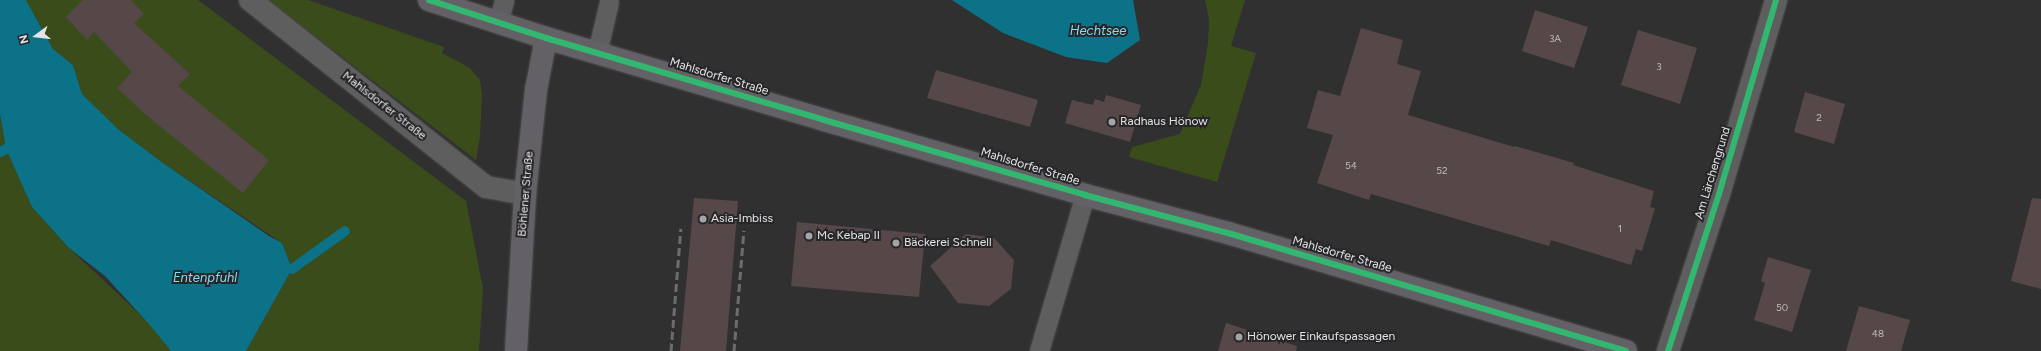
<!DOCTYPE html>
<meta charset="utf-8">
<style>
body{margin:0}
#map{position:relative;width:2041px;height:351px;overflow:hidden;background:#313031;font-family:Figtree,sans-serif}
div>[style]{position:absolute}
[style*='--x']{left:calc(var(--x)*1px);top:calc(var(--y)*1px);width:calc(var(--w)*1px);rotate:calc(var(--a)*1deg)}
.green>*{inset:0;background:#3a4c1a}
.water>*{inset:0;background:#0c7287}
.stream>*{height:10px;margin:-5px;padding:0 5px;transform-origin:5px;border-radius:5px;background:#0c7287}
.building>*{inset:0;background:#564748}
.roads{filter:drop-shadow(0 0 1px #4e4d4e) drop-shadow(0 0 1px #4e4d4e)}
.lane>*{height:19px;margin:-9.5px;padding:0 9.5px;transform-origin:9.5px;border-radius:9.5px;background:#5e5e5f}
.street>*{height:22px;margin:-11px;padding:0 11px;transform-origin:11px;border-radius:11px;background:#5e5e5f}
.secondary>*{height:22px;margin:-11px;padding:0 11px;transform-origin:11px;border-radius:11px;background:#646166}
.rail>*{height:3px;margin-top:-1.5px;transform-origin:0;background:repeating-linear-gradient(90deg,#6d6c6d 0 8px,transparent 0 12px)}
.cycleway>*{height:6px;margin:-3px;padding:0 3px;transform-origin:3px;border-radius:3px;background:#33b770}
.dots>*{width:11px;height:11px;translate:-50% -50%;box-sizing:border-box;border:2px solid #272628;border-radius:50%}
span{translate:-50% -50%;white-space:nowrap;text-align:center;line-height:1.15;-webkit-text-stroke:4px #272628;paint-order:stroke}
.number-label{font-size:10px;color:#c0bcbe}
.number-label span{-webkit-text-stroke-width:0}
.street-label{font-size:12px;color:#e4e3e5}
.poi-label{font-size:12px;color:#e4e3e5}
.left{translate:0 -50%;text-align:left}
.water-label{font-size:13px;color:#88ddf4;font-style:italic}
.north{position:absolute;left:16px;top:16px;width:40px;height:40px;-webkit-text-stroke:3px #272628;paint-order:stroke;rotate:255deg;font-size:11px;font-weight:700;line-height:16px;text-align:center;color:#e4e3e5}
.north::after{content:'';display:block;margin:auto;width:14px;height:18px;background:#e4e3e5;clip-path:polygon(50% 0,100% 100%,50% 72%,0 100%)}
</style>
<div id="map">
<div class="green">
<div style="clip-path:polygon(26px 0,198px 0,466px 201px,483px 288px,479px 351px,246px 351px,292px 269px,282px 243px,163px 163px,118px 129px,82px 94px,73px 65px,53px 49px)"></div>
<div style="clip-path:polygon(268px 0,308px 0,444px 47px,442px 53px,470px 68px,480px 80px,482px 96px,480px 136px,476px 160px)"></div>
<div style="clip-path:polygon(1205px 0,1245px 0,1231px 46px,1256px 53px,1217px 182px,1129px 157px,1132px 147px,1180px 134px,1201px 85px,1208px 43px,1209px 20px)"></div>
<div style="clip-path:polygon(0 114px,6px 149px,32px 207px,69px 248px,151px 325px,171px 351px,0 351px)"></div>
</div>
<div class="water">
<div style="clip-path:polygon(0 0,26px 0,53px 49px,73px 65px,82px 94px,118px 129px,163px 163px,269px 236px,282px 243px,292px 269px,246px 351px,171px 351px,149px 324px,105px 276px,69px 248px,32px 207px,6px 149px,0 114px)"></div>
<div style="clip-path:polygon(952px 0,1133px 0,1140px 40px,1107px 63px,1066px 57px,1003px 33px)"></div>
</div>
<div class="stream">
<div style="--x:0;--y:152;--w:7;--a:-27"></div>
<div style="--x:292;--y:269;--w:65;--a:-35.6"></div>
</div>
<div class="building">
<div style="clip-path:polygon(83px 0,131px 0,144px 14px,134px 23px,190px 74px,178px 86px,269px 160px,243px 193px,146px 115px,117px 88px,132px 72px,94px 32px,87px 40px,66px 17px)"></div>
<div style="clip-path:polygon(1535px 10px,1588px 27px,1574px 68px,1522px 51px)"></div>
<div style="clip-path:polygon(1361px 28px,1403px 40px,1397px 64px,1421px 71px,1408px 115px,1514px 147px,1515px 146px,1574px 163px,1573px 165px,1654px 191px,1650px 207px,1655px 208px,1642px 251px,1636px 249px,1631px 265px,1551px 240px,1549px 246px,1371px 194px,1369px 200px,1317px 183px,1333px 135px,1307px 128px,1318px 90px,1340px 96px)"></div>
<div style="clip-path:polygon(1638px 30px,1697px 48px,1680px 104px,1621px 85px)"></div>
<div style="clip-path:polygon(936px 70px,1038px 100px,1030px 127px,927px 98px)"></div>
<div style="clip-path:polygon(1805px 92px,1845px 104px,1834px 144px,1794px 132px)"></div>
<div style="clip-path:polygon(1106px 95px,1141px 105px,1130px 142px,1065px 123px,1072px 100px,1093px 105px,1095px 99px,1104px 102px)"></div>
<div style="clip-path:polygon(694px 198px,738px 201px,726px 351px,680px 351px)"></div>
<div style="clip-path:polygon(2032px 198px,2041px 199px,2041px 289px,2011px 281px)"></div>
<div style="clip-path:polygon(797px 222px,925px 234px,919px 297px,791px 286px)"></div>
<div style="clip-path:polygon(966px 234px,994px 238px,1014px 260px,1011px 289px,989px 306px,958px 303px,930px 266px)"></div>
<div style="clip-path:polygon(1768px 257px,1811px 270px,1792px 332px,1754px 320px,1765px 283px,1761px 281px)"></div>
<div style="clip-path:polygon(1859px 306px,1910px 320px,1901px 351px,1846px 351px)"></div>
<div style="clip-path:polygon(1226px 323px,1297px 346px,1296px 351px,1218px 351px)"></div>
</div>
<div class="roads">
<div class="lane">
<div style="--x:498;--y:23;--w:24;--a:-75"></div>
<div style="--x:597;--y:53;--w:52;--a:-76.8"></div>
<div style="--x:1039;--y:351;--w:163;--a:-73.6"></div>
</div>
<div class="street">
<div style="--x:250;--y:0;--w:301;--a:38.4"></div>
<div style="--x:486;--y:187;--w:40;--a:10"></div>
<div style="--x:1668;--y:351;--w:165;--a:-72"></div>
<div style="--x:1719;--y:194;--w:202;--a:-73.6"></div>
</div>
<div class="secondary">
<div style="--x:429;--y:0;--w:123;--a:18"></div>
<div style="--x:546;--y:38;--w:290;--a:16.4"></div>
<div style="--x:824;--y:120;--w:272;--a:16"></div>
<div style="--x:1085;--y:195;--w:148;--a:14.9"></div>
<div style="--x:1228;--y:233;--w:415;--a:16.5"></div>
<div style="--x:516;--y:351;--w:157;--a:-86.7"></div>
<div style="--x:525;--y:194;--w:105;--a:-84"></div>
<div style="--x:536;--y:90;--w:53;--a:-79.1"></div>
</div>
</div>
<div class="rail">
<div style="--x:671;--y:351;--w:123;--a:-85.4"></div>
<div style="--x:734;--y:351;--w:121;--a:-85.3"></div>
</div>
<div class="cycleway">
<div style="--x:429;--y:0;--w:123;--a:18"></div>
<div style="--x:546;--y:38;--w:290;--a:16.4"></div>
<div style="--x:824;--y:120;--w:272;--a:16"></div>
<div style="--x:1085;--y:195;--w:148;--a:14.9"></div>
<div style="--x:1228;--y:233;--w:415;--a:16.5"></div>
<div style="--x:1668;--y:351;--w:165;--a:-72"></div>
<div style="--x:1719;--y:194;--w:202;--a:-73.6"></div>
</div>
<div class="dots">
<div style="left:1112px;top:122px;background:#a5a4a6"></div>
<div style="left:703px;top:219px;background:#a5a4a6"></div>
<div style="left:809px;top:236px;background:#a5a4a6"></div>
<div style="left:896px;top:243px;background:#a5a4a6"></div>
<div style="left:1239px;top:337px;background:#a5a4a6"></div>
</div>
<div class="number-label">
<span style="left:1555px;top:39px">3A</span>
<span style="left:1659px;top:67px">3</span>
<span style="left:1819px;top:118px">2</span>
<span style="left:1351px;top:166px">54</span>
<span style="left:1442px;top:171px">52</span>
<span style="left:1620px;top:229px">1</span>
<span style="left:1782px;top:308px">50</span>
<span style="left:1878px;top:334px">48</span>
</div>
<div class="street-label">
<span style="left:719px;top:77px;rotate:17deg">Mahlsdorfer Straße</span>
<span style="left:384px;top:106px;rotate:38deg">Mahlsdorfer Straße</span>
<span style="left:1030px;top:167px;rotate:17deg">Mahlsdorfer Straße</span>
<span style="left:1713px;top:173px;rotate:-73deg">Am Lärchengrund</span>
<span style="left:526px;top:194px;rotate:-85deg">Böhlener Straße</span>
<span style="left:1342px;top:255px;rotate:16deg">Mahlsdorfer Straße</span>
</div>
<div class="poi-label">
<span class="left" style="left:1120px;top:122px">Radhaus Hönow</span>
<span class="left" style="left:711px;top:219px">Asia-Imbiss</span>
<span class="left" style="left:817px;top:236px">Mc Kebap II</span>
<span class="left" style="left:904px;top:243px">Bäckerei Schnell</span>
<span class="left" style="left:1247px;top:337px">Hönower Einkaufspassagen</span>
</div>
<div class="water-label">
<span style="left:1098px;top:31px">Hechtsee</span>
<span style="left:205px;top:278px">Entenpfuhl</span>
</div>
<div class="north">N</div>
</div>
